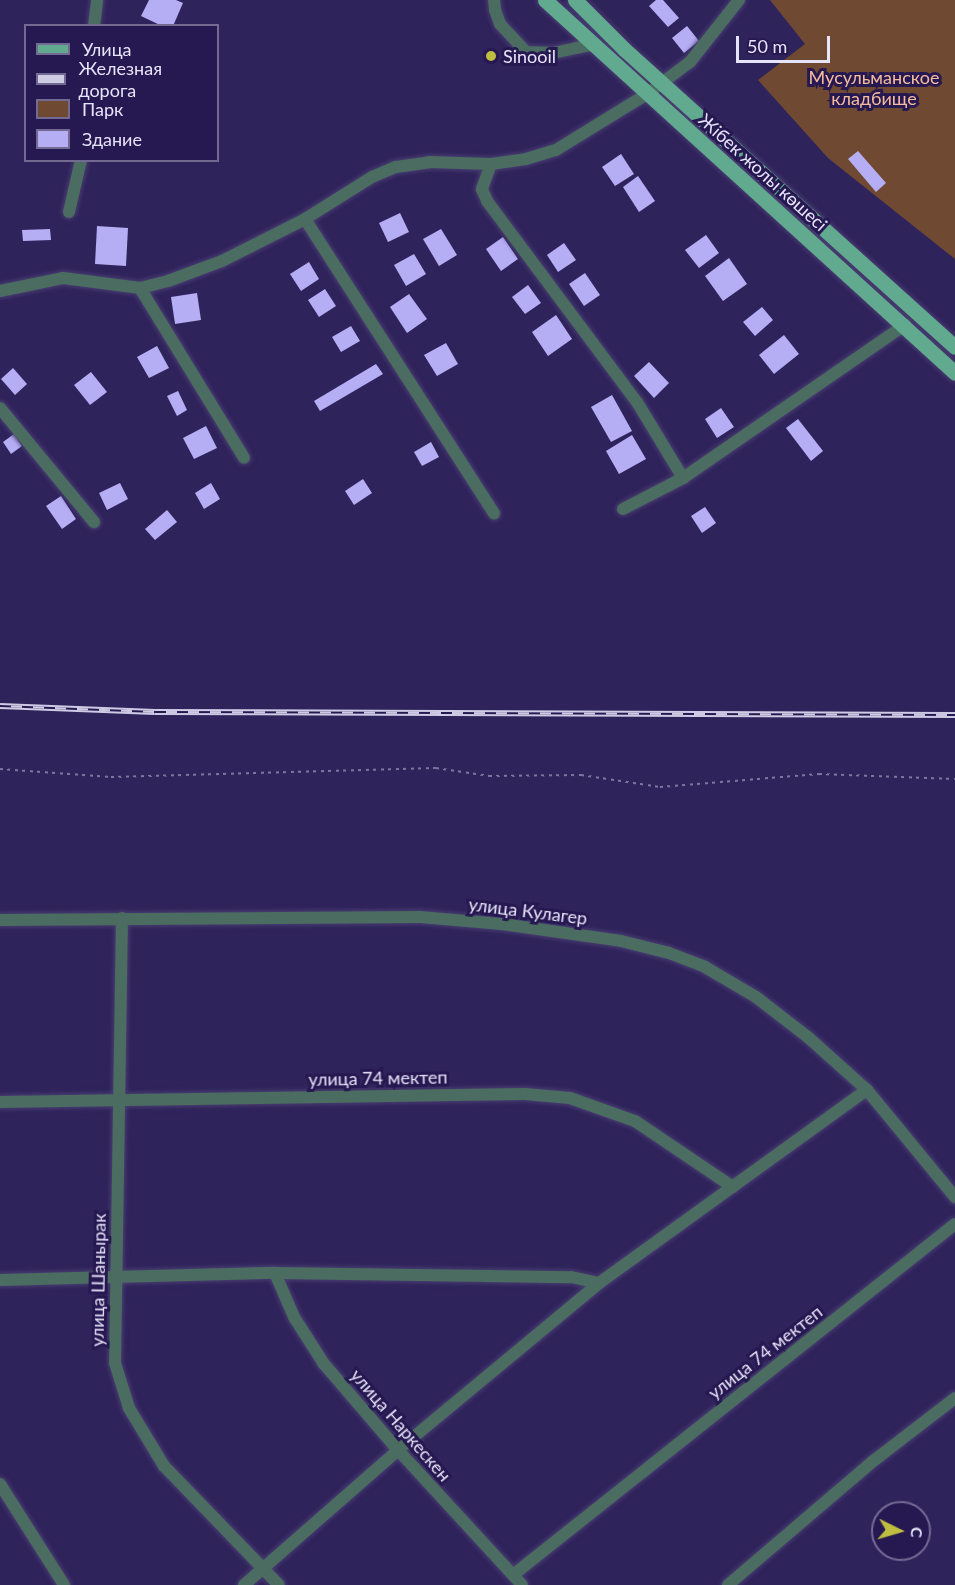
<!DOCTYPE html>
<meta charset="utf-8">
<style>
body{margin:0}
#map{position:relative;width:955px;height:1585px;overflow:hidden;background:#2f235b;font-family:Lato,sans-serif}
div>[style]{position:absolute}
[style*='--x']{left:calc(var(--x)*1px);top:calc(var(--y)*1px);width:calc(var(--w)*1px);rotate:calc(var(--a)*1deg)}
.green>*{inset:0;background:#704933}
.building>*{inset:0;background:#b6aef5}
.path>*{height:2px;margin-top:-1px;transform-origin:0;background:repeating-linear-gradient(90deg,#7d769f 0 3px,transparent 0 7.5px)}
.roads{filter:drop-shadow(0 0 2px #493e71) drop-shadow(0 0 2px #493e71)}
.minor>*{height:12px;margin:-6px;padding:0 6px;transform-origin:6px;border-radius:6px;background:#4b6c60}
.major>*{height:15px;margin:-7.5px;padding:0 7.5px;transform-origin:7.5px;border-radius:7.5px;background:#61a98f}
.rail>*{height:6px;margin-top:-3px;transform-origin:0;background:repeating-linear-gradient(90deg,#261850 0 11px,#cecbe5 0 22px);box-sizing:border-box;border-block:2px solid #cecbe5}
.dots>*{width:16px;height:16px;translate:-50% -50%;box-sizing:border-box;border:3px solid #261850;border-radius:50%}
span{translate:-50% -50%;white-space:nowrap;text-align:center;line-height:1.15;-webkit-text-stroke:6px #261850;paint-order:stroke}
.poi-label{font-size:18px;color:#e6e4fa}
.left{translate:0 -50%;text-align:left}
.park-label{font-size:18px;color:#f6bc9e}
.street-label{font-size:18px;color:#e6e4fa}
.legend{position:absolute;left:24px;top:24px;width:195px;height:138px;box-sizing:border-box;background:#261850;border:2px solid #736a94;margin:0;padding:8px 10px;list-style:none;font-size:18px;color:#e6e4fa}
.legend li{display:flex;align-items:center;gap:12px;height:30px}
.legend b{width:30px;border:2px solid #736a94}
.north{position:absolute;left:871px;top:1501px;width:60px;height:60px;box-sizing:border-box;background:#261850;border:2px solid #736a94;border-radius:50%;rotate:95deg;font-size:16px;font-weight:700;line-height:24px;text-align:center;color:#e6e4fa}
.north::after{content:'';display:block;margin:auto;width:21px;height:27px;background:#bfbe41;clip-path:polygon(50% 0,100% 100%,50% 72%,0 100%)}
.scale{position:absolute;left:736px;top:36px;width:94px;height:27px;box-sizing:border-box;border:3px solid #e6e4fa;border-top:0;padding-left:8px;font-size:18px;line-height:21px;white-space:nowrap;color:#e6e4fa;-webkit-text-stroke:4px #261850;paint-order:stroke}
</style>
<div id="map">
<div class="green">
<div style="clip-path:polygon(770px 0,955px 0,955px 259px,828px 158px,758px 80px,805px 44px)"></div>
</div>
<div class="building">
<div style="clip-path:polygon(149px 0,176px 0,183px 3px,173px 26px,162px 26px,141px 16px)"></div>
<div style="clip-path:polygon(656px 0,663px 0,679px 18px,668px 27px,649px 6px)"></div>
<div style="clip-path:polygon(687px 26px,699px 41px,684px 53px,672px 38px)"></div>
<div style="clip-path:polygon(858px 151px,886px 183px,876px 192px,848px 159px)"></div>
<div style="clip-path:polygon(621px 154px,634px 174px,615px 186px,602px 167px)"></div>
<div style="clip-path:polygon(638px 176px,655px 201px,639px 212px,623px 187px)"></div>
<div style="clip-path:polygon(400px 213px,409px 232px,388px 242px,379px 223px)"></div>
<div style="clip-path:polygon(97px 226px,128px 228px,126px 266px,95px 264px)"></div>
<div style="clip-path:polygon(50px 229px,51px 240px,23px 241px,22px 230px)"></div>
<div style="clip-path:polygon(441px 229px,457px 255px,439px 266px,423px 239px)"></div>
<div style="clip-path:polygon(706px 235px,719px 253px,699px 268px,685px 250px)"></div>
<div style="clip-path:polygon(503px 237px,518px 259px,501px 271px,486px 249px)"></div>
<div style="clip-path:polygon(564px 243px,576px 260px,558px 272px,547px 255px)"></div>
<div style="clip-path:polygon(414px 254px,426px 274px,406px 286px,394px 265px)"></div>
<div style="clip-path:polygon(729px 258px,747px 284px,723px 301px,705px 276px)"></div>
<div style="clip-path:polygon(309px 262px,319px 279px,301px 291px,290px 274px)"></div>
<div style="clip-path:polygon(585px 273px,600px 295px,584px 306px,569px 284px)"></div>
<div style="clip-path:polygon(528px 285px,541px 303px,525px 314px,512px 297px)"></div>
<div style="clip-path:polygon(325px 289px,336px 306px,319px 317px,308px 300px)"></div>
<div style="clip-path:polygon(197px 293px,201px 320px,175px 324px,171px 297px)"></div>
<div style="clip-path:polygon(409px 294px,427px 319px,407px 333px,390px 307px)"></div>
<div style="clip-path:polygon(762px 307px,773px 320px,755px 336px,743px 322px)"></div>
<div style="clip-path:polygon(556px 315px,572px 339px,548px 356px,532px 332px)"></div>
<div style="clip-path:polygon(351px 326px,360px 341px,341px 352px,332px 337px)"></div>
<div style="clip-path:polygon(784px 335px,799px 354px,774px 374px,759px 355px)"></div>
<div style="clip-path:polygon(446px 343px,458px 364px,437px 376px,424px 355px)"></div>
<div style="clip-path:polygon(157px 346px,169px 368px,149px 378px,137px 357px)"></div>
<div style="clip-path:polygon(649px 362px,669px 383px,654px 398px,634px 376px)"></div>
<div style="clip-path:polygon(376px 364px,383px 374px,320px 411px,314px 401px)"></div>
<div style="clip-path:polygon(13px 368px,27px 384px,15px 395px,1px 379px)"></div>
<div style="clip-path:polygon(91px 372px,107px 392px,90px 405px,74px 385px)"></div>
<div style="clip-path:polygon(178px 391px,187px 410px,177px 416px,167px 396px)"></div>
<div style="clip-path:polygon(612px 395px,632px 431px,611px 442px,591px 407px)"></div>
<div style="clip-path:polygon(721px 408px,734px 427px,717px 438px,705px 419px)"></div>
<div style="clip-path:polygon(798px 419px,823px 451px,811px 461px,786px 428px)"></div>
<div style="clip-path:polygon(206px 426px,217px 448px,194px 459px,183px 438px)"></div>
<div style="clip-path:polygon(14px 434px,22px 446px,11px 454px,3px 442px)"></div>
<div style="clip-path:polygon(632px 435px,646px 459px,619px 474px,606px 451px)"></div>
<div style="clip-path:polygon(431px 442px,439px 457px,422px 466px,414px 452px)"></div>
<div style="clip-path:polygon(363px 479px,372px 493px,354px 505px,345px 491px)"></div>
<div style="clip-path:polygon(120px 483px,128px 499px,107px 510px,99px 493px)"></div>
<div style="clip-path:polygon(211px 483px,220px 499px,204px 509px,195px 493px)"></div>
<div style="clip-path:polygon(61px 496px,76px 519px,62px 529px,46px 506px)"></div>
<div style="clip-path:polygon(705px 507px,716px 523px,702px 533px,691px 516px)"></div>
<div style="clip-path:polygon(167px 510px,177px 522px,155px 540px,145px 529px)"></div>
</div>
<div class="path">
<div style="--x:0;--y:769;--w:111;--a:4.1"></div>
<div style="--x:111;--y:777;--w:325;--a:-1.6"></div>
<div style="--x:436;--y:768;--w:54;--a:8.6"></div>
<div style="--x:489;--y:776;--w:92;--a:-0.6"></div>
<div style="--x:581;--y:775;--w:80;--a:8.6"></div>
<div style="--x:660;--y:787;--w:160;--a:-4.7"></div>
<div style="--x:819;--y:774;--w:136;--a:2.1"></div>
</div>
<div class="roads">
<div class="minor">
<div style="--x:494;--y:0;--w:10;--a:84"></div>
<div style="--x:495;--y:10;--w:15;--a:70"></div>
<div style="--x:500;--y:24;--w:38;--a:47"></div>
<div style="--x:526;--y:52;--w:27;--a:2"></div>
<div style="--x:553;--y:53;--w:40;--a:-12"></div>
<div style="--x:94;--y:26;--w:26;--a:-83"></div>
<div style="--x:491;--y:164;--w:27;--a:110"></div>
<div style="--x:482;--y:189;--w:13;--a:67"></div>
<div style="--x:487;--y:201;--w:251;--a:53.3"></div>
<div style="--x:637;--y:402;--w:89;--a:58.8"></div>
<div style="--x:69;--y:212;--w:53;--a:-77"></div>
<div style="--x:305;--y:219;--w:350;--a:57.3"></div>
<div style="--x:140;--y:288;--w:199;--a:58.5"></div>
<div style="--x:0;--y:291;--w:64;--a:-11.7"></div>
<div style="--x:63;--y:278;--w:78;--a:7.4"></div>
<div style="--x:140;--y:288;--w:29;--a:-14"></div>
<div style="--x:168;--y:281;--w:58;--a:-20.3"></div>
<div style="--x:222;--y:261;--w:93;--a:-26.8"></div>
<div style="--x:305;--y:219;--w:79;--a:-32.1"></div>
<div style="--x:372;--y:177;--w:26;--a:-23"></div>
<div style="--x:396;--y:167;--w:34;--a:-8"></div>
<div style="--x:430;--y:162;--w:61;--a:1.9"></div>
<div style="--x:491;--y:164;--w:35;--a:-8"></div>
<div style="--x:526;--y:159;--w:31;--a:-17"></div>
<div style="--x:556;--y:150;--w:107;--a:-31.6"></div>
<div style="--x:647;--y:94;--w:54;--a:-36.7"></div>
<div style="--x:690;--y:62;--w:79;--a:-51.7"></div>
<div style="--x:0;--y:408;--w:148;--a:50.5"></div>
<div style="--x:623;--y:509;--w:68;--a:-27.3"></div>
<div style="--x:683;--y:478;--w:270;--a:-34.6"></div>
<div style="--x:122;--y:918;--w:445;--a:90.9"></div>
<div style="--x:115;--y:1363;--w:47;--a:72.7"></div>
<div style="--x:129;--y:1408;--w:68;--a:58.9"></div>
<div style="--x:164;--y:1466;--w:165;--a:46"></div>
<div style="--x:0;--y:920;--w:420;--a:-0.4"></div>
<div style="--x:420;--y:917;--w:82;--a:4.9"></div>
<div style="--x:502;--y:924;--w:120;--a:8.1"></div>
<div style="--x:621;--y:941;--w:49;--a:14"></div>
<div style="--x:669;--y:953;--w:39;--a:21"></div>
<div style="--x:705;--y:967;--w:59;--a:30.5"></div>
<div style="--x:756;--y:997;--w:67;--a:37.7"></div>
<div style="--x:809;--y:1038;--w:78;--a:41.9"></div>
<div style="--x:867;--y:1090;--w:139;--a:50.6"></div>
<div style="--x:0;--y:1102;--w:525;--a:-0.87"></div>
<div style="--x:525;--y:1094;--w:45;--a:5.1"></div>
<div style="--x:570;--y:1098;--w:69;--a:19.5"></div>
<div style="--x:635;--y:1121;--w:118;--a:34"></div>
<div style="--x:275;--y:1273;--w:48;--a:66.6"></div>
<div style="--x:294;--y:1317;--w:56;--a:57.4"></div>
<div style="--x:324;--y:1364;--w:113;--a:49.3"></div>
<div style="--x:398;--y:1450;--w:183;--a:47.4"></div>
<div style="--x:0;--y:1280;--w:275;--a:-1.5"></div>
<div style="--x:275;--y:1273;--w:296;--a:0.8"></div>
<div style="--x:571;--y:1277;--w:29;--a:12"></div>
<div style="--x:0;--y:1484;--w:120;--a:57.6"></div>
<div style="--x:513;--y:1575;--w:564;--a:-38.45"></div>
<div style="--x:244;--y:1585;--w:205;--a:-41.2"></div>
<div style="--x:398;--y:1450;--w:261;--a:-39.7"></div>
<div style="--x:599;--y:1283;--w:330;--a:-35.8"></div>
<div style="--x:728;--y:1585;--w:189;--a:-40.5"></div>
<div style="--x:872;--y:1462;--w:105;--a:-37.6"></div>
</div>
<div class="major">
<div style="--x:545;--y:0;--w:554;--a:42.29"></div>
<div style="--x:575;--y:0;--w:69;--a:45"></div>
<div style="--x:624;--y:49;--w:445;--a:42"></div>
</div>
</div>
<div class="rail">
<div style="--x:0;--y:706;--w:155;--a:2.2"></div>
<div style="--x:155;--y:712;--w:800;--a:0.21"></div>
</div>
<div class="dots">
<div style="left:491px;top:56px;background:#bfbe41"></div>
</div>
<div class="poi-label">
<span class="left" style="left:503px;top:56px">Sinooil</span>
</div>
<div class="park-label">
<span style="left:874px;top:88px">Мусульманское<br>кладбище</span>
</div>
<div class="street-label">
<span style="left:763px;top:172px;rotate:42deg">Жібек жолы көшесі</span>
<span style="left:528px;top:911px;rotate:7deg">улица Кулагер</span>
<span style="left:378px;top:1078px;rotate:-1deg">улица 74 мектеп</span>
<span style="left:98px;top:1280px;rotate:-89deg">улица Шанырак</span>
<span style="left:765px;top:1352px;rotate:-38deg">улица 74 мектеп</span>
<span style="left:401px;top:1425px;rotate:49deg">улица Наркескен</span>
</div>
<ul class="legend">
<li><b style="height:8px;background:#61a98f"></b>Улица</li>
<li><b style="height:8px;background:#cecbe5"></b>Железная дорога</li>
<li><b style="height:16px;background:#704933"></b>Парк</li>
<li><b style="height:16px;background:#b6aef5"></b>Здание</li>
</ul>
<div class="north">С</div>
<div class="scale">50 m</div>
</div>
